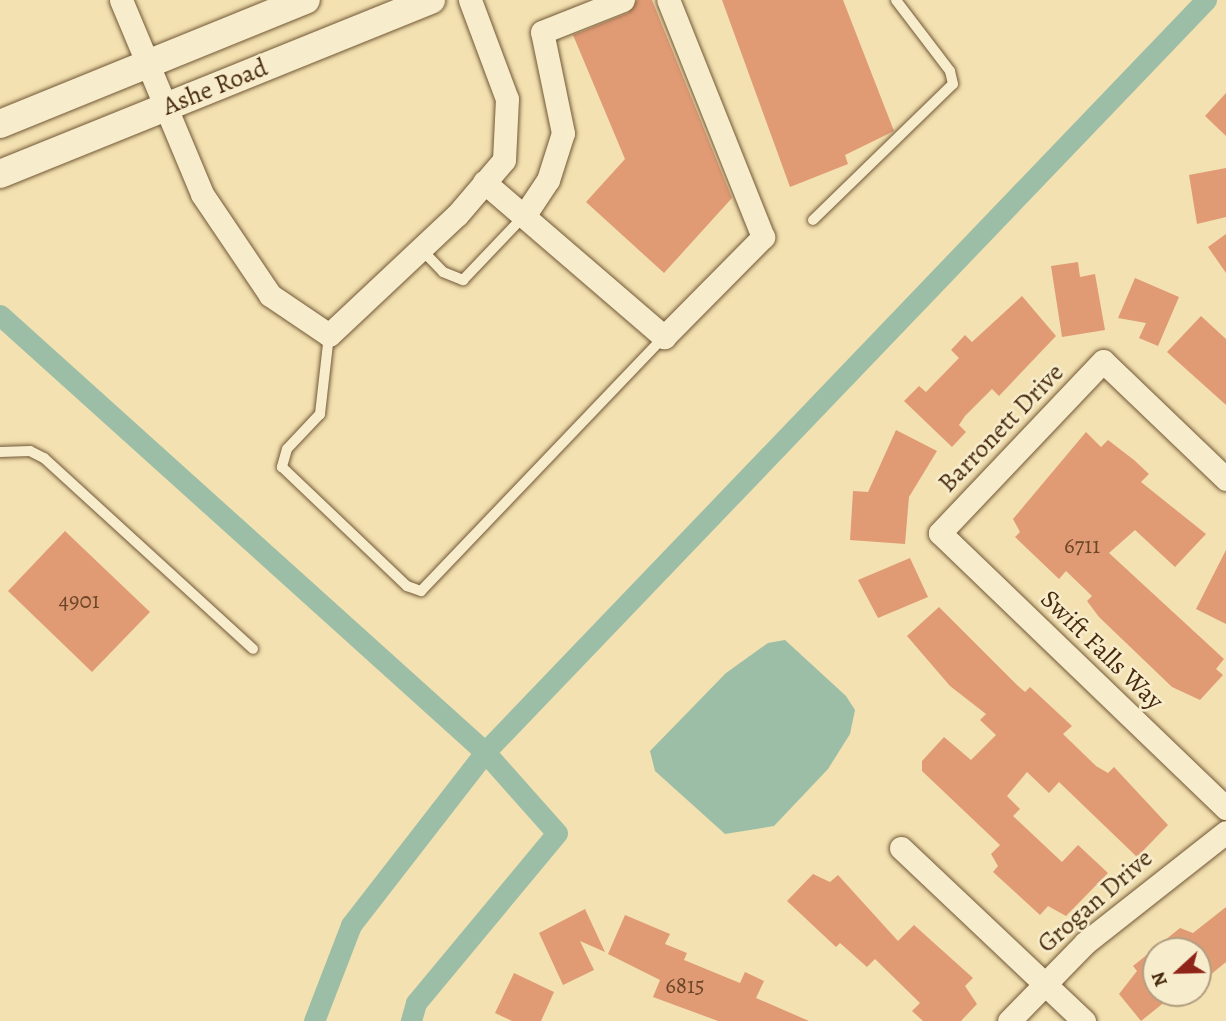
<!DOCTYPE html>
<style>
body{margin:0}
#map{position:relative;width:1226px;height:1021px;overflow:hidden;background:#f3e1b1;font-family:Alegreya,serif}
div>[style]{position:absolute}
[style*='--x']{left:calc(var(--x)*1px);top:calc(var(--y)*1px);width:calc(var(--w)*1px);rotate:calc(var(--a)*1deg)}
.water>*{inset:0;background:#9cbea7}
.canal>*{height:21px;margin:-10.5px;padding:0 10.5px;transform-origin:10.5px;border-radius:10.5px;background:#9cbea7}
.building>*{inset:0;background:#e09b75}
.roads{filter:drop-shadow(0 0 2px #725836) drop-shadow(0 0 2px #725836)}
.service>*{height:10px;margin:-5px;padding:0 5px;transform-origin:5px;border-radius:5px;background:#f7eccc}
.minor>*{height:23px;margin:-11.5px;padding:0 11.5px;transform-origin:11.5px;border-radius:11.5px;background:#f7eccc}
.tertiary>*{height:28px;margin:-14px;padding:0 14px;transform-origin:14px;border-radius:14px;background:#f7eccc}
span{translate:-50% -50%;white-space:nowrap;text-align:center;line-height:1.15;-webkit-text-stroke:5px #f7eccc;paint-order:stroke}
.number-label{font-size:23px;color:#6d4627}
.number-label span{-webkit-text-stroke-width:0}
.street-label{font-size:26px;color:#472a0d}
.north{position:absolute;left:1142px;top:937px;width:70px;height:70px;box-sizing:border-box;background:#f7eccc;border:2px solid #b19e80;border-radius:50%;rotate:248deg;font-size:19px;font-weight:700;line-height:28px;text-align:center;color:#472a0d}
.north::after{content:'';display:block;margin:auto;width:24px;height:32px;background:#8f2418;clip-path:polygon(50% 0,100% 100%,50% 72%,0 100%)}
</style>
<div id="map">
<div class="water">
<div style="clip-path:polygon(785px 640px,846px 696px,855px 710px,850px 734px,828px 769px,774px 826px,725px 834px,655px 771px,650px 751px,726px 673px,768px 643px)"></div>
</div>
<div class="canal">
<div style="--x:0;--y:315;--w:653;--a:42.02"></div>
<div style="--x:485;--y:752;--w:108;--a:48.4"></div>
<div style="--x:557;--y:833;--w:221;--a:129.7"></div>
<div style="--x:416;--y:1003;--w:19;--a:106"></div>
<div style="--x:314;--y:1021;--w:103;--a:-68.9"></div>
<div style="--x:351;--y:925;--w:219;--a:-52.2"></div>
<div style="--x:485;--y:752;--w:1042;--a:-46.21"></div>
</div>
<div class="building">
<div style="clip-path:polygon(637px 0,652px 0,732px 198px,664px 273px,586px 202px,625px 159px,573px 35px,628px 13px)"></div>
<div style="clip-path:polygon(722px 0,843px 0,894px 131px,845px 155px,848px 164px,790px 187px)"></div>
<div style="clip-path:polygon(1226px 93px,1226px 136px,1205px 116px)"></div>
<div style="clip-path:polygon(1226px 168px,1226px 217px,1197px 224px,1189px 175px)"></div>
<div style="clip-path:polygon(1226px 234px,1226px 273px,1208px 247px)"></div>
<div style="clip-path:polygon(1078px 262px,1080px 277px,1095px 274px,1105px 330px,1062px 337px,1051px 266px)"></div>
<div style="clip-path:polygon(1135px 278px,1179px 297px,1158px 346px,1139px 338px,1146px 323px,1118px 318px)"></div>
<div style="clip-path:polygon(1022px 296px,1056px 336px,999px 396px,992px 389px,965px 416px,959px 425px,966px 432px,952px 447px,904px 401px,919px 386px,926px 392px,959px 358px,951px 350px,965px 335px,972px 342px)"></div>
<div style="clip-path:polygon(1201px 316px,1226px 339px,1226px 405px,1167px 352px)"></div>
<div style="clip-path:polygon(896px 430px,937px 451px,909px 497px,905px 544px,850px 540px,853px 491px,868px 492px)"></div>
<div style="clip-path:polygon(1086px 432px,1101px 447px,1108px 440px,1134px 460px,1149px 474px,1141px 482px,1206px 534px,1175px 567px,1135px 530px,1109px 553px,1224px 659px,1216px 669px,1223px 675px,1200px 700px,1172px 687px,1099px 617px,1087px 601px,1092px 596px,1066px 571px,1059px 579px,1015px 537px,1020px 532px,1013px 519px)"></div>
<div style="clip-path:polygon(65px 531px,150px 612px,92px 672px,8px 591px)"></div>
<div style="clip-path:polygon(1226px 550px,1226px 624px,1196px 609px)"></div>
<div style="clip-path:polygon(910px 558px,928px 597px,878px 618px,858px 580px)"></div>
<div style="clip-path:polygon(939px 607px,1017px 685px,1025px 692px,1030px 687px,1072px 726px,1063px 734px,1096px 766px,1108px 773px,1114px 767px,1168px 825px,1137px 857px,1059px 782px,1049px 793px,1027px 772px,1007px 796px,1020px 809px,1013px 816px,1062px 862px,1078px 845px,1108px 873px,1066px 916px,1048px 906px,1040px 915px,993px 872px,998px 866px,991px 854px,1000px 845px,922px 771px,922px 761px,944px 737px,971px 760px,996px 735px,980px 720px,986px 714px,950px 686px,907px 636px)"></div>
<div style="clip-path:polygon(813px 874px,830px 882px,838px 875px,898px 941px,914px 925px,973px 978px,965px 986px,977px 1004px,961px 1021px,923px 1021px,912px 1011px,920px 1003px,875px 959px,867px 967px,840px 943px,836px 947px,787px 901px)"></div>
<div style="clip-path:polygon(1226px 907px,1226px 962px,1198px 985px,1198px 951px,1156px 951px,1156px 993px,1176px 993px,1141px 1021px,1119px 994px,1137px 971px,1133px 966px,1180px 928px,1193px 933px)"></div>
<div style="clip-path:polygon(585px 909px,605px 952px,580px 941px,594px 970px,563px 985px,539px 933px)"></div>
<div style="clip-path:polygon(625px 915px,670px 934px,665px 944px,687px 953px,684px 960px,740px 983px,745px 972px,764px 981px,756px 998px,809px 1021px,718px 1021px,653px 997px,660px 980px,608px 954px)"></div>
<div style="clip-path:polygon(514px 973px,554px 992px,541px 1021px,512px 1021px,495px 1013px)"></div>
</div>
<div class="roads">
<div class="service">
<div style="--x:813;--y:220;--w:195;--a:-44.2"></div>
<div style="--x:953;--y:84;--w:13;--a:-103"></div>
<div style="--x:950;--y:71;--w:89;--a:-127.3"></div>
<div style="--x:421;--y:249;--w:32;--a:46"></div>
<div style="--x:443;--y:272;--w:22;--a:22"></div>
<div style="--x:463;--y:280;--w:88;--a:-46.4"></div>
<div style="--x:329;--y:335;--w:80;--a:96.5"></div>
<div style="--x:320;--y:414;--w:48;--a:133.3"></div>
<div style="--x:287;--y:449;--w:19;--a:106"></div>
<div style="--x:282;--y:467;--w:173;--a:43.6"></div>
<div style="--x:407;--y:586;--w:15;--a:20"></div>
<div style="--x:421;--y:591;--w:352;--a:-46.3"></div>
<div style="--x:0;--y:452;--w:30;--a:-2"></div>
<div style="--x:30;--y:451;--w:16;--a:27"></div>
<div style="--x:44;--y:458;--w:283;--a:42.4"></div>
</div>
<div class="minor">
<div style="--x:121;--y:0;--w:210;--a:67.3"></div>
<div style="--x:202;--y:194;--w:122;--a:56"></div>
<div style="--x:270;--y:295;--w:71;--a:34.1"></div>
<div style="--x:329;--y:335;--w:175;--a:-43.2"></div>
<div style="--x:457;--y:215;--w:72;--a:-49.5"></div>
<div style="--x:504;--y:160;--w:61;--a:-87.2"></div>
<div style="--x:507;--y:99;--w:106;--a:-110.5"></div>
<div style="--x:484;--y:182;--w:238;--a:40.7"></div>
<div style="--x:664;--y:337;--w:141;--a:-45.3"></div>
<div style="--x:763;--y:237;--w:255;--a:-111.8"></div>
<div style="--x:524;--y:216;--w:43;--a:-56.3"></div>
<div style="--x:548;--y:180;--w:49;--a:-72.3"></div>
<div style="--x:563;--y:133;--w:103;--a:-101.7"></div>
<div style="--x:542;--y:32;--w:87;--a:-21.6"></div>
<div style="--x:1226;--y:479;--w:170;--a:-136.2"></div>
<div style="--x:1103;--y:361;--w:237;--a:133.5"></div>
<div style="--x:940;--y:533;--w:397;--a:43.9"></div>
<div style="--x:901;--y:848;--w:252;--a:43.4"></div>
<div style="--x:1009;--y:1021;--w:109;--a:-45.7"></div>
<div style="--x:1085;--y:943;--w:179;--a:-38.2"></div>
</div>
<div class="tertiary">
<div style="--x:0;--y:124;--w:330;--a:-22.1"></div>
<div style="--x:0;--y:174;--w:465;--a:-22"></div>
</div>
</div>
<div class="number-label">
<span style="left:1082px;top:546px">6711</span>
<span style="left:79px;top:601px">4901</span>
<span style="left:685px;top:986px">6815</span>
</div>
<div class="street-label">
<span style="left:215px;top:87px;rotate:-22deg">Ashe Road</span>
<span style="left:1001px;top:428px;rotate:-46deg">Barronett Drive</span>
<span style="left:1102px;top:650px;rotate:44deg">Swift Falls Way</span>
<span style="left:1095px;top:901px;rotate:-41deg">Grogan Drive</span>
</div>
<div class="north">N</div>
</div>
